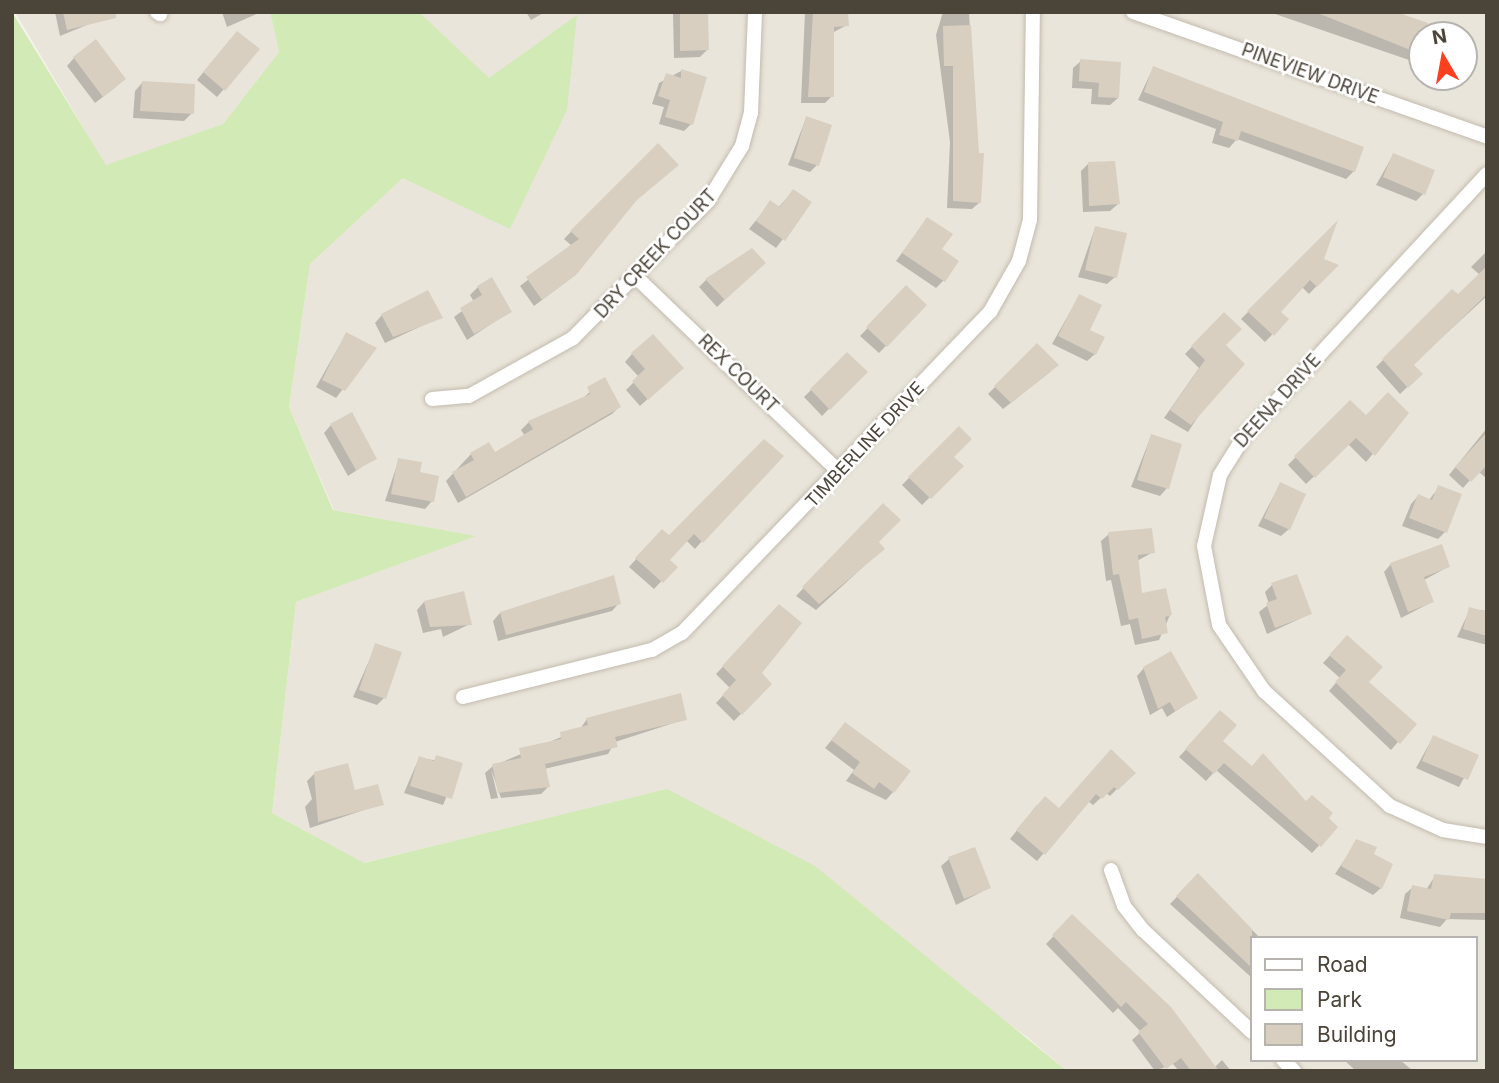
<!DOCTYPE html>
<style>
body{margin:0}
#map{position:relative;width:1499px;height:1083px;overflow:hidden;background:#f6f3ec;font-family:Inter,sans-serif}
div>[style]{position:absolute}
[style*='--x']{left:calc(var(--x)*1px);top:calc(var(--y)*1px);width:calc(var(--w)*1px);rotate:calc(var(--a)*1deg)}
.residential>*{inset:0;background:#eae5da}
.green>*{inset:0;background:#d2eab5}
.shadow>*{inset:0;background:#0003}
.building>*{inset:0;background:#d8cfc1}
.roads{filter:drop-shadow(0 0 2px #c2bbae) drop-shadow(0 0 2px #c2bbae)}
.minor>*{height:14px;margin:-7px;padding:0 7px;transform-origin:7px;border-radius:7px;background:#fff}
span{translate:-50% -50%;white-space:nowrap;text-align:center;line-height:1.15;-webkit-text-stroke:5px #fff;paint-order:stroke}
.street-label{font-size:18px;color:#4b4439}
.frame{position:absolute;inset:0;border:14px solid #4b4439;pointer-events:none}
.legend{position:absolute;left:1250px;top:936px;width:228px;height:126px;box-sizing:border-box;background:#fff;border:2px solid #b7b4b0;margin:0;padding:9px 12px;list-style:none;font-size:21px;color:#4b4439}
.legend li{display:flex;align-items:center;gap:14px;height:35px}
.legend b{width:35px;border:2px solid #b7b4b0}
.north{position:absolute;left:1408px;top:21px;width:70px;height:70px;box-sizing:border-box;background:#fff;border:2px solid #b7b4b0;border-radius:50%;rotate:350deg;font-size:19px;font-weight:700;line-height:28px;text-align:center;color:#4b4439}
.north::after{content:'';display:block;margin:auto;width:24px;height:32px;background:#fc3f1d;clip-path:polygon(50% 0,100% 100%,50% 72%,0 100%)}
</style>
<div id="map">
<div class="residential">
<div style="clip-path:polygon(15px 12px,270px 12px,279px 52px,223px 124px,106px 166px)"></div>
<div style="clip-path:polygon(evenodd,419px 12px,1487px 12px,1487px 1071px,1067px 1071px,1026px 1036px,667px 790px,363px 863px,272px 813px,296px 602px,475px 536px,334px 510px,289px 407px,310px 264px,403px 178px,488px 78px,419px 12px,1422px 35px,1464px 35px,1464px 77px,1422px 77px,1422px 35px,419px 12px,1252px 938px,1476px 938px,1476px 1060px,1252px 1060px,1252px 938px)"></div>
</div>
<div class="green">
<div style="clip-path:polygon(12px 12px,106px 165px,223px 124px,279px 52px,270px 12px,419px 12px,489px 78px,577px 15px,567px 110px,510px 229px,403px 178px,310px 264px,289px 407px,333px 510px,476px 536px,296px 602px,272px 813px,364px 863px,667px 789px,815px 866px,1067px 1071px,12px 1071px)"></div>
</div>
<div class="shadow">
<div style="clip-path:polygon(55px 12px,91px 12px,94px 22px,60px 36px)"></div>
<div style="clip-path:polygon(222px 12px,261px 12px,227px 27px)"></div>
<div style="clip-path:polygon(526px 12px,545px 12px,531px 20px)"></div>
<div style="clip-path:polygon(673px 12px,707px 12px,708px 49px,700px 57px,674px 58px)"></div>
<div style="clip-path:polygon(805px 12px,846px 12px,847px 25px,832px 33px,832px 96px,825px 103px,801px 103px)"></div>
<div style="clip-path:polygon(943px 12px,969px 12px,980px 202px,972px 209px,947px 208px,950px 142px,936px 35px)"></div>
<div style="clip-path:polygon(1269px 12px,1388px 12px,1426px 25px,1409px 60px)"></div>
<div style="clip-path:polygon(230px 40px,224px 89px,217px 97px,197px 80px)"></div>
<div style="clip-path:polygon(74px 58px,117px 86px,95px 103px,67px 66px)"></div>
<div style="clip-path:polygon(1081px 61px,1118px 98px,1110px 105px,1091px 104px,1092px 89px,1072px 88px,1073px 68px)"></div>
<div style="clip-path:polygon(1153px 68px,1354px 171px,1346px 179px,1237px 139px,1229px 148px,1212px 143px,1216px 129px,1138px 100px)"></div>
<div style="clip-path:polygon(681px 71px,691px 124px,684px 131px,659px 124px,664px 107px,652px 104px,659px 83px)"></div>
<div style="clip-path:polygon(142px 83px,192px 113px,184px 121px,133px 118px,135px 91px)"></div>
<div style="clip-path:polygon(806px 118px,817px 165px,810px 172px,788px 165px)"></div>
<div style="clip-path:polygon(1393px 155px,1423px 194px,1416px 201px,1376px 185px)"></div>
<div style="clip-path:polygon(1088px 164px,1118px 204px,1110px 211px,1083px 212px,1081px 171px)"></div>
<div style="clip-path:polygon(793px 191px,810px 203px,776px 248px,749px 229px,770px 203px,778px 208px)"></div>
<div style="clip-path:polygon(603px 199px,633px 203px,566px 282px,534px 306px,520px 286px,572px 246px,564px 239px)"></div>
<div style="clip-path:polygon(927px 219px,944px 280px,936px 288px,896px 261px)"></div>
<div style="clip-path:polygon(1334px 227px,1322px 260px,1336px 266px,1309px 294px,1302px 287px,1279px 312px,1287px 319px,1265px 342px,1241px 319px)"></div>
<div style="clip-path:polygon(1095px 228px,1115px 277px,1107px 284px,1078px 277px)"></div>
<div style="clip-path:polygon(1487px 251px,1487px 296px,1412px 365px,1421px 374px,1400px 394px,1376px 367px,1452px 291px,1458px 296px,1480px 275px,1471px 267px)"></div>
<div style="clip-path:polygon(756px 270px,717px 307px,699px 287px,706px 280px)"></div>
<div style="clip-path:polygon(478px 287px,509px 312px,467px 340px,454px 317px,474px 302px,470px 295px)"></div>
<div style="clip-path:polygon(906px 288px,925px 305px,879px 353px,860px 336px)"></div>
<div style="clip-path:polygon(1079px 296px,1095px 354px,1087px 361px,1052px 344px)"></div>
<div style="clip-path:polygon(1224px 314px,1213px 394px,1188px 432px,1164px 418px,1199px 368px,1185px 354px)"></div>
<div style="clip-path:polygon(382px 315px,441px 317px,385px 343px,375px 323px)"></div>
<div style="clip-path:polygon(346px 334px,374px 348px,336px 398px,316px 387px)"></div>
<div style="clip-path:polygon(1037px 345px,1050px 372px,1003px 409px,988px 394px)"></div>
<div style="clip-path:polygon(632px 354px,674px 375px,640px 406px,626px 390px,639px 377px,625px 362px)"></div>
<div style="clip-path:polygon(847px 354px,865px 372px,822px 416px,804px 397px)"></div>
<div style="clip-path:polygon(604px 379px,619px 407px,612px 414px,458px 503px,446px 481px,471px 454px,489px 445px,494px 455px,525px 436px,521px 430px,529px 422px,582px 399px)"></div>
<div style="clip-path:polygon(1350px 402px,1366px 418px,1407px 413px,1366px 462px,1348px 444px,1306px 484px,1288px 465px)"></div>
<div style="clip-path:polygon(331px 425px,375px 458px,348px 476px,324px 433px)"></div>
<div style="clip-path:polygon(959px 428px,952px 457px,961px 466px,922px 505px,902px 485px)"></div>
<div style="clip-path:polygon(1487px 428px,1487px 479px,1478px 471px,1463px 488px,1449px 475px)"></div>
<div style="clip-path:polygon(1151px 436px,1167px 488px,1160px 496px,1131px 487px)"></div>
<div style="clip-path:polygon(764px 442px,702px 541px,695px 549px,686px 540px,668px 560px,675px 567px,654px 589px,629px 567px,655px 538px,669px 537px)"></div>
<div style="clip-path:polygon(399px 459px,418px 474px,432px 501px,425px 509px,385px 501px)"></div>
<div style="clip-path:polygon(1280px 484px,1289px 529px,1281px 536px,1258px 526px)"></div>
<div style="clip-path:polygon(1439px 487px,1445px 532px,1438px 539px,1402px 526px,1411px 504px,1418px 496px,1429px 500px)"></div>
<div style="clip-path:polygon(883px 506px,875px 556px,816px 610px,796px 596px)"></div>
<div style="clip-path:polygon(1109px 534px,1153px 552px,1137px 561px,1141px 595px,1170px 615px,1159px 640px,1135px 645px,1130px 624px,1121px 626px,1111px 580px,1106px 581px,1101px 541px)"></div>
<div style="clip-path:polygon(1391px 564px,1448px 567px,1424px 580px,1432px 602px,1401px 618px,1384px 572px)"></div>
<div style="clip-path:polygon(613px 577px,619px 603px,612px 611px,498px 641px,493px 621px,500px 613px)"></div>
<div style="clip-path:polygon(1272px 585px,1310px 614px,1267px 634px,1259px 612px,1269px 604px,1265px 592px)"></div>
<div style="clip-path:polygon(424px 602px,470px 624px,443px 637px,441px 629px,423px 633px,417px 610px)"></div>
<div style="clip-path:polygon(780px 606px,759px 674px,770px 684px,734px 721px,716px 703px,730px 688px,716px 674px)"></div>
<div style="clip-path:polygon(1470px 609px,1487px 611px,1487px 645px,1457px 637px)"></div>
<div style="clip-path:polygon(1347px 637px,1398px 742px,1391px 750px,1329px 691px,1340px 678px,1323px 663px)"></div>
<div style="clip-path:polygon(376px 645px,384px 698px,377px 705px,353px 697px)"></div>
<div style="clip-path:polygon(1144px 668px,1195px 698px,1167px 717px,1162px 708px,1150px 715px,1137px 676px)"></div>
<div style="clip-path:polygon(587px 719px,686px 719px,615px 742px,608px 754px,544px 769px,548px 787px,541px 794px,501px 798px,491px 769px,498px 798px,491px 799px,485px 773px,493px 766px,580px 729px)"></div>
<div style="clip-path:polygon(1213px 720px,1221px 741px,1251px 768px,1336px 827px,1312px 853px,1216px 770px,1206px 781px,1179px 757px)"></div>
<div style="clip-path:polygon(845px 724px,893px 792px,886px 800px,846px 781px,854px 770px,825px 748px)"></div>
<div style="clip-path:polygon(1433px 737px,1476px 756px,1459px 787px,1416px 768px)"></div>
<div style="clip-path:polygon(419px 758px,460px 764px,443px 805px,404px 793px)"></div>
<div style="clip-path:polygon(1133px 773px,1110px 796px,1106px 793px,1093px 805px,1088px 801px,1037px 861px,1010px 839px,1037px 805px,1059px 810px)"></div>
<div style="clip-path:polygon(314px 774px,354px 793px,382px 804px,310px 828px,305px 807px,312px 799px,307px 781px)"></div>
<div style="clip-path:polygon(1357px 841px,1371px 854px,1381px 888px,1373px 895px,1335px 874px)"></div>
<div style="clip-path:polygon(949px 859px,989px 888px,956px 905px,941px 866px)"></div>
<div style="clip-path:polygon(1198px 875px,1260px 938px,1252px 938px,1252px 978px,1170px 904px)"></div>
<div style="clip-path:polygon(1435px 876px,1487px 880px,1487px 920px,1447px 919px,1440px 927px,1400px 918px,1405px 894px,1413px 887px,1426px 890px)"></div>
<div style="clip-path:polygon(1072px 917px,1214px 1068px,1222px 1060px,1231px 1071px,1179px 1071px,1173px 1064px,1155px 1071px,1132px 1040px,1141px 1032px,1118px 1008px,1113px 1013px,1046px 944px)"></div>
<div style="clip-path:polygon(1344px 1060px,1400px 1060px,1413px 1071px,1356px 1071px)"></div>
</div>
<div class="building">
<div style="clip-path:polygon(63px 12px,116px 12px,116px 18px,67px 30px)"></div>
<div style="clip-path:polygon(680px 12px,708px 12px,709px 50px,680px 51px)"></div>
<div style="clip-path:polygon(813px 12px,848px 12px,849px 26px,834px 27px,834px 97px,808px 97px)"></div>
<div style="clip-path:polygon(1315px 12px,1396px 12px,1428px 23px,1418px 53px)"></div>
<div style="clip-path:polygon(971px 25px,979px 153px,984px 153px,981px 203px,953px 201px,953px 66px,944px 66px,943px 26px)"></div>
<div style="clip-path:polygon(237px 31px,260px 49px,225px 91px,203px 72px)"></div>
<div style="clip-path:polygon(96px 39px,126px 79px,103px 97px,73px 57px)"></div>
<div style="clip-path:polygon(1080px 59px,1121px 62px,1119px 98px,1098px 97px,1099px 83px,1079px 81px)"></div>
<div style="clip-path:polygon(1153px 66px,1364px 147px,1355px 172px,1241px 131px,1238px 141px,1219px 135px,1223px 122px,1144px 92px)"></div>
<div style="clip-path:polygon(681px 69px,707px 77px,693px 125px,665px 117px,670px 100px,658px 96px,666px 73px,681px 78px)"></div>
<div style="clip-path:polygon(142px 81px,195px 84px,194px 114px,140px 111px)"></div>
<div style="clip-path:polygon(806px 116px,832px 125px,819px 166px,794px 158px)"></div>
<div style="clip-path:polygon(658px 143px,679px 165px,637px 200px,576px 275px,542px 300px,526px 277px,579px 239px,570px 231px)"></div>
<div style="clip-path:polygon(1393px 153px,1435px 170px,1425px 195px,1383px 177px)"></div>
<div style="clip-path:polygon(1115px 161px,1120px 204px,1089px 206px,1088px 162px)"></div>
<div style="clip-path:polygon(793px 189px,812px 202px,785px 241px,756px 221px,770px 200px,780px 207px)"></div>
<div style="clip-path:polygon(927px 217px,953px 234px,942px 249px,959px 261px,945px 282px,902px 253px)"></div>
<div style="clip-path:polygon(1338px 220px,1324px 259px,1339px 265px,1317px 287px,1310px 280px,1281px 312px,1289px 319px,1274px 336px,1247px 311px)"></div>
<div style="clip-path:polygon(1095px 226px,1127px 233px,1117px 278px,1085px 270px)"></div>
<div style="clip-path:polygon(752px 248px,766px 263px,725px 300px,705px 279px)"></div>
<div style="clip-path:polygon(1487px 266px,1487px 294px,1414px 365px,1423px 374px,1408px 388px,1382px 359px,1452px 289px,1458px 294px)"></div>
<div style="clip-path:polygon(492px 277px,512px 312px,474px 334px,460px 308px,482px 295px,477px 286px)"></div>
<div style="clip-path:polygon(906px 285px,927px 305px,887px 347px,866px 327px)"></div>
<div style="clip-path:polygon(428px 290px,443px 318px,393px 337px,381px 314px)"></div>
<div style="clip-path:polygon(1079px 294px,1102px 305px,1090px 330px,1105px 337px,1096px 355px,1058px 336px)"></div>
<div style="clip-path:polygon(1224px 312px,1242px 329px,1226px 345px,1245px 364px,1191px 425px,1170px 410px,1205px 360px,1191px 346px)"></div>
<div style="clip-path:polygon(346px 332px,377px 348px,345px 391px,322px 380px)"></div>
<div style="clip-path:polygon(653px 334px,684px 368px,648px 400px,632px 381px,645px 369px,631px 353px)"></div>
<div style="clip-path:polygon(1037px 343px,1059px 365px,1011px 403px,994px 386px)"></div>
<div style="clip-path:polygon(847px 352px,868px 372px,830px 410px,810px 389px)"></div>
<div style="clip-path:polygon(605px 377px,621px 407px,466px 497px,452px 472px,474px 460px,470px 453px,489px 442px,495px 452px,533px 429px,528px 421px,590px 394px,587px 387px)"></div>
<div style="clip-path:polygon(1388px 392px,1409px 413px,1375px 456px,1356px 438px,1315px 478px,1294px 456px,1350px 400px,1366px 415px)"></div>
<div style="clip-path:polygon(352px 412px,377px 459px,356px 470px,330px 424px)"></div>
<div style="clip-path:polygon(959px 426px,972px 439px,954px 457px,964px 466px,931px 499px,908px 477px)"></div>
<div style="clip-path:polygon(1487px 432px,1487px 465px,1471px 482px,1455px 467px)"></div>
<div style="clip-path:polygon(1151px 434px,1182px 444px,1169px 489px,1137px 480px)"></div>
<div style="clip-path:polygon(764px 439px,784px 456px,703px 543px,694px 534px,670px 560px,678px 567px,663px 583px,635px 558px,662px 529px,669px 535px)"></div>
<div style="clip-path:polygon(398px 458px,422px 462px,420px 472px,439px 476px,434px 502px,391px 494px)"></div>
<div style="clip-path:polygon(1280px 482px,1306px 494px,1290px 530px,1264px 518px)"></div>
<div style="clip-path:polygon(1438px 485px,1462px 494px,1447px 533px,1409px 518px,1418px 494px,1432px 500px)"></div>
<div style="clip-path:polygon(883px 503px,901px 520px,879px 542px,885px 549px,819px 604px,802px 587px)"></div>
<div style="clip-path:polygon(1152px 528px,1155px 553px,1138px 555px,1142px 593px,1166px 588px,1172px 615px,1165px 617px,1168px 633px,1142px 639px,1138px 618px,1129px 620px,1119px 574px,1113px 575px,1108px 532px)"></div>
<div style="clip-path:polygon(1442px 544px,1450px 567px,1424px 577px,1434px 602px,1408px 612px,1390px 563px)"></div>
<div style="clip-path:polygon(1297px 574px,1312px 614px,1275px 628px,1266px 603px,1277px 599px,1271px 583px)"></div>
<div style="clip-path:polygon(614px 575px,621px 604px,506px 635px,500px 612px)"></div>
<div style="clip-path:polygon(464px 591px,472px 625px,430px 627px,424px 601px)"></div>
<div style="clip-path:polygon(779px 604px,802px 623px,762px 673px,772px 684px,742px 715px,722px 695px,736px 680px,722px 666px)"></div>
<div style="clip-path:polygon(1469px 607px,1487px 612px,1487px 636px,1463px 629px)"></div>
<div style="clip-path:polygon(1347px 635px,1383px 667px,1369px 682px,1417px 724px,1400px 744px,1335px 682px,1346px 670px,1329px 655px)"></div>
<div style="clip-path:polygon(375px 643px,402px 652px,386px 699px,359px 690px)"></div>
<div style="clip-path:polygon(1171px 651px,1198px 698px,1175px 711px,1170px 702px,1158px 709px,1143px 667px)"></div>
<div style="clip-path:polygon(681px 693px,687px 720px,615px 737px,618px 747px,545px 764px,550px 787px,498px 793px,492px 764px,521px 758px,519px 748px,561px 739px,560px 732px,588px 725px,586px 718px)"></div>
<div style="clip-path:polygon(1220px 710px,1237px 725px,1223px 741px,1252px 766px,1263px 753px,1306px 801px,1312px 795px,1333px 813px,1329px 818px,1338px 827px,1321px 847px,1224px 763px,1214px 774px,1185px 749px)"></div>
<div style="clip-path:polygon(845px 722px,911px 771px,894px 793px,879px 782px,874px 789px,852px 773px,860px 762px,831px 740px)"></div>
<div style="clip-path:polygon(1433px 735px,1479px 755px,1468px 780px,1422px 761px)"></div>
<div style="clip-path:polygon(1111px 749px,1136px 773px,1118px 790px,1114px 787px,1102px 799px,1096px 794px,1045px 855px,1016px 830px,1045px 796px,1059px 808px)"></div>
<div style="clip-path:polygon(436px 755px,463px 763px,452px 799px,410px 786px,419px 756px,434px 761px)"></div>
<div style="clip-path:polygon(348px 763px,355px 790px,378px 784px,384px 805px,318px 822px,314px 772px)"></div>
<div style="clip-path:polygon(1356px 839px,1377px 847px,1374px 854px,1393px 864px,1382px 889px,1341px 866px)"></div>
<div style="clip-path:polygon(975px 847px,991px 888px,964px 899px,948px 857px)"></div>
<div style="clip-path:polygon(1198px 873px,1252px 929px,1252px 968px,1176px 896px)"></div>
<div style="clip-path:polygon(1434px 874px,1487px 879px,1487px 913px,1451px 913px,1449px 920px,1407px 911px,1412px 885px,1431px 889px)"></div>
<div style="clip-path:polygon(1072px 914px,1171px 1007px,1219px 1071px,1191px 1071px,1181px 1058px,1166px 1069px,1138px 1032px,1148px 1024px,1126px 1002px,1121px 1007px,1052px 935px)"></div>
</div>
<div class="roads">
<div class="minor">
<div style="--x:157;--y:12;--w:4;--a:34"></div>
<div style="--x:1133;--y:12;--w:375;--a:19.4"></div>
<div style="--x:1487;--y:174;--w:356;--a:132.8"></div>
<div style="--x:1245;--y:435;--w:47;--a:122"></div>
<div style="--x:1220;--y:475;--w:73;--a:102.7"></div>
<div style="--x:1204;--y:546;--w:80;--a:79.2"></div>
<div style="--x:1219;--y:625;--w:80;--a:55.7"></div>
<div style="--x:1264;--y:691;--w:171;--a:42.4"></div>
<div style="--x:1390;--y:806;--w:58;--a:24.4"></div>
<div style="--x:1443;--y:830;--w:45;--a:9"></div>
<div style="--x:636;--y:277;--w:281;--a:43.8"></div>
<div style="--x:432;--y:399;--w:37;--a:-5"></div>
<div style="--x:469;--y:396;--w:119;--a:-29.1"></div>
<div style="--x:573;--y:338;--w:192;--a:-45.4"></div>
<div style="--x:708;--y:201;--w:65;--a:-58.3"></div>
<div style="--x:742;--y:146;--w:34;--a:-75"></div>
<div style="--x:751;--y:113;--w:101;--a:-87.7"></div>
<div style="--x:463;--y:697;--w:195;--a:-14"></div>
<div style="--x:652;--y:650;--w:34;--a:-30"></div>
<div style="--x:682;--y:633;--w:445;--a:-46.2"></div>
<div style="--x:990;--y:312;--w:59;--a:-60.4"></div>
<div style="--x:1019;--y:261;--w:42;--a:-75"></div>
<div style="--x:1030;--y:220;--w:208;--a:-89.2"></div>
<div style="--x:1111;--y:870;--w:38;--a:70"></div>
<div style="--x:1124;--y:906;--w:31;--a:52"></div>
<div style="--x:1143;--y:930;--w:149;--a:43.1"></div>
<div style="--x:1283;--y:1060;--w:16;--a:45"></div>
</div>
</div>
<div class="street-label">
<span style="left:1310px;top:74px;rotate:20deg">PINEVIEW DRIVE</span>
<span style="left:656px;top:254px;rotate:-47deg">DRY CREEK COURT</span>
<span style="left:738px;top:374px;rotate:44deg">REX COURT</span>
<span style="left:1278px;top:401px;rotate:-48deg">DEENA DRIVE</span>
<span style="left:865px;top:445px;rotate:-47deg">TIMBERLINE DRIVE</span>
</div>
<div class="frame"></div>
<ul class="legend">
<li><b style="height:9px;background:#fff"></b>Road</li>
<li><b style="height:19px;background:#d2eab5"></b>Park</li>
<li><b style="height:19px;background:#d8cfc1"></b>Building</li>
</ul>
<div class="north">N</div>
</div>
